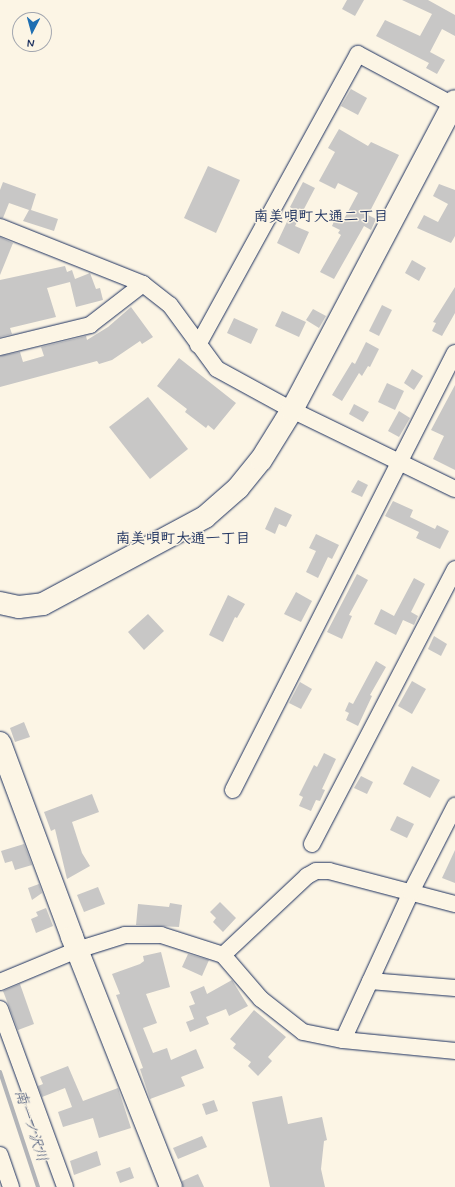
<!DOCTYPE html>
<meta charset="utf-8">
<style>
body{margin:0}
#map{position:relative;width:455px;height:1187px;overflow:hidden;background:#fcf5e5;font-family:Mynerve,"Klee One",sans-serif}
div>[style]{position:absolute}
[style*='--x']{left:calc(var(--x)*1px);top:calc(var(--y)*1px);width:calc(var(--w)*1px);rotate:calc(var(--a)*1deg)}
.stream>*{height:4px;margin:-2px;padding:0 2px;transform-origin:2px;border-radius:2px;background:#b2b4b8}
.building>*{inset:0;background:#c8c7c6}
.roads{filter:drop-shadow(0 0 1px #1b2f5e) drop-shadow(0 0 1px #1b2f5e)}
.street>*{height:16px;margin:-8px;padding:0 8px;transform-origin:8px;border-radius:8px;background:#fcf5e5}
.secondary>*{height:22px;margin:-11px;padding:0 11px;transform-origin:11px;border-radius:11px;background:#fcf5e5}
span{translate:-50% -50%;white-space:nowrap;text-align:center;line-height:1.15;-webkit-text-stroke:3px #fcf5e5;paint-order:stroke}
.neighbourhood-label{font-size:15px;color:#1b2f5e;font-weight:700}
.water-label{font-size:15px;color:#485779;font-style:italic}
.north{position:absolute;left:12px;top:12px;width:40px;height:40px;box-sizing:border-box;background:#fcf5e5;border:1px solid #a2a6af;border-radius:50%;rotate:186deg;font-size:11px;font-weight:700;line-height:16px;text-align:center;color:#1b2f5e}
.north::after{content:'';display:block;margin:auto;width:14px;height:18px;background:#1f6fb2;clip-path:polygon(50% 0,100% 100%,50% 72%,0 100%)}
</style>
<div id="map">
<div class="stream">
<div style="--x:0;--y:1072;--w:121;--a:71.7"></div>
</div>
<div class="building">
<div style="clip-path:polygon(347px 0,364px 0,355px 16px,342px 9px)"></div>
<div style="clip-path:polygon(402px 0,428px 0,455px 15px,455px 36px,442px 29px,430px 52px,445px 60px,437px 74px,426px 68px,429px 63px,376px 36px,385px 20px,420px 36px,432px 14px)"></div>
<div style="clip-path:polygon(351px 89px,367px 98px,358px 115px,341px 106px)"></div>
<div style="clip-path:polygon(339px 129px,368px 146px,371px 142px,399px 155px,368px 215px,376px 219px,371px 230px,364px 226px,334px 279px,320px 272px,341px 235px,338px 233px,340px 230px,332px 226px,337px 215px,344px 219px,358px 193px,338px 183px,335px 189px,319px 181px,335px 152px,328px 148px)"></div>
<div style="clip-path:polygon(208px 166px,240px 180px,216px 233px,184px 218px)"></div>
<div style="clip-path:polygon(3px 182px,36px 194px,31px 210px,58px 219px,54px 231px,23px 221px,29px 210px,9px 203px,3px 218px,0 218px,0 190px)"></div>
<div style="clip-path:polygon(303px 182px,315px 188px,295px 226px,309px 232px,299px 254px,277px 243px,293px 209px,290px 207px)"></div>
<div style="clip-path:polygon(439px 184px,455px 190px,455px 236px,451px 243px,417px 228px,424px 215px,438px 222px,448px 204px,433px 196px)"></div>
<div style="clip-path:polygon(0 237px,13px 243px,0 275px)"></div>
<div style="clip-path:polygon(412px 260px,426px 268px,419px 281px,405px 273px)"></div>
<div style="clip-path:polygon(65px 266px,67px 272px,72px 270px,75px 279px,90px 273px,96px 289px,100px 288px,103px 300px,76px 307px,70px 282px,47px 288px,56px 317px,10px 328px,12px 334px,0 337px,0 280px)"></div>
<div style="clip-path:polygon(455px 287px,455px 313px,442px 336px,432px 331px,436px 323px,433px 322px)"></div>
<div style="clip-path:polygon(382px 305px,392px 310px,379px 336px,369px 331px)"></div>
<div style="clip-path:polygon(131px 307px,153px 337px,142px 344px,140px 341px,112px 360px,99px 364px,97px 361px,0 387px,0 356px,20px 352px,23px 362px,44px 356px,41px 347px,86px 336px,87px 340px,108px 327px)"></div>
<div style="clip-path:polygon(313px 309px,326px 316px,319px 328px,306px 320px)"></div>
<div style="clip-path:polygon(282px 311px,306px 322px,299px 337px,275px 326px)"></div>
<div style="clip-path:polygon(234px 318px,258px 329px,251px 344px,227px 333px)"></div>
<div style="clip-path:polygon(366px 342px,379px 349px,370px 367px,368px 366px,362px 376px,359px 373px,342px 401px,332px 395px,352px 362px,355px 364px)"></div>
<div style="clip-path:polygon(179px 358px,236px 403px,214px 430px,208px 425px,206px 428px,185px 412px,187px 409px,157px 386px)"></div>
<div style="clip-path:polygon(412px 369px,423px 376px,414px 390px,404px 383px)"></div>
<div style="clip-path:polygon(387px 383px,404px 391px,395px 410px,378px 402px)"></div>
<div style="clip-path:polygon(455px 385px,455px 470px,433px 459px,444px 436px,431px 430px)"></div>
<div style="clip-path:polygon(148px 397px,188px 449px,150px 479px,109px 427px)"></div>
<div style="clip-path:polygon(354px 404px,369px 412px,363px 422px,349px 414px)"></div>
<div style="clip-path:polygon(399px 411px,410px 418px,399px 437px,388px 431px)"></div>
<div style="clip-path:polygon(358px 480px,368px 485px,362px 497px,351px 492px)"></div>
<div style="clip-path:polygon(393px 501px,413px 510px,410px 517px,435px 529px,437px 525px,449px 531px,440px 549px,416px 538px,419px 532px,385px 516px)"></div>
<div style="clip-path:polygon(275px 507px,292px 515px,286px 527px,279px 524px,275px 534px,265px 529px)"></div>
<div style="clip-path:polygon(316px 534px,339px 545px,332px 559px,328px 557px,318px 578px,306px 572px,316px 551px,309px 548px)"></div>
<div style="clip-path:polygon(357px 574px,368px 580px,349px 615px,352px 616px,342px 639px,327px 632px)"></div>
<div style="clip-path:polygon(414px 578px,425px 584px,411px 612px,418px 616px,414px 625px,403px 620px,396px 635px,374px 624px,381px 609px,394px 616px)"></div>
<div style="clip-path:polygon(296px 592px,312px 601px,301px 622px,284px 614px)"></div>
<div style="clip-path:polygon(228px 595px,245px 604px,237px 618px,235px 617px,223px 642px,209px 635px)"></div>
<div style="clip-path:polygon(148px 614px,164px 631px,144px 650px,128px 632px)"></div>
<div style="clip-path:polygon(434px 636px,447px 644px,441px 656px,428px 649px)"></div>
<div style="clip-path:polygon(376px 661px,386px 667px,370px 695px,372px 696px,358px 726px,346px 720px,349px 713px,345px 711px,349px 702px,353px 704px)"></div>
<div style="clip-path:polygon(412px 681px,426px 689px,412px 714px,398px 706px)"></div>
<div style="clip-path:polygon(300px 682px,312px 689px,301px 709px,289px 703px)"></div>
<div style="clip-path:polygon(24px 722px,30px 737px,15px 742px,10px 728px)"></div>
<div style="clip-path:polygon(324px 753px,336px 759px,322px 789px,325px 790px,320px 801px,316px 800px,311px 811px,299px 806px,303px 797px,299px 795px,314px 765px,317px 767px)"></div>
<div style="clip-path:polygon(412px 766px,440px 780px,430px 798px,403px 784px)"></div>
<div style="clip-path:polygon(361px 776px,373px 782px,367px 794px,354px 788px)"></div>
<div style="clip-path:polygon(92px 794px,99px 812px,72px 822px,82px 853px,90px 866px,67px 879px,55px 829px,51px 831px,44px 812px)"></div>
<div style="clip-path:polygon(397px 816px,414px 824px,407px 838px,390px 830px)"></div>
<div style="clip-path:polygon(24px 844px,32px 865px,15px 870px,12px 861px,5px 863px,1px 851px)"></div>
<div style="clip-path:polygon(455px 850px,455px 883px,442px 878px)"></div>
<div style="clip-path:polygon(39px 884px,42px 893px,32px 900px,28px 888px)"></div>
<div style="clip-path:polygon(98px 887px,105px 904px,84px 912px,77px 895px)"></div>
<div style="clip-path:polygon(220px 902px,236px 918px,223px 932px,213px 922px,216px 918px,210px 912px)"></div>
<div style="clip-path:polygon(170px 903px,182px 905px,179px 927px,136px 925px,138px 904px,169px 907px)"></div>
<div style="clip-path:polygon(46px 908px,53px 926px,36px 933px,31px 919px,38px 916px,36px 912px)"></div>
<div style="clip-path:polygon(161px 952px,170px 987px,146px 994px,157px 1023px,143px 1028px,153px 1053px,167px 1048px,171px 1060px,196px 1049px,204px 1068px,181px 1077px,185px 1086px,150px 1099px,140px 1069px,143px 1068px,116px 995px,120px 994px,112px 974px,140px 964px,144px 961px,143px 956px)"></div>
<div style="clip-path:polygon(188px 954px,209px 960px,202px 976px,182px 967px)"></div>
<div style="clip-path:polygon(232px 980px,248px 1006px,229px 1016px,226px 1009px,206px 1017px,209px 1024px,190px 1032px,186px 1022px,194px 1019px,189px 1006px,195px 1004px,190px 992px,204px 986px,207px 994px)"></div>
<div style="clip-path:polygon(20px 984px,34px 1024px,18px 1030px,3px 991px)"></div>
<div style="clip-path:polygon(254px 1010px,286px 1037px,268px 1057px,272px 1061px,258px 1076px,248px 1066px,251px 1062px,233px 1048px,236px 1044px,230px 1039px)"></div>
<div style="clip-path:polygon(68px 1066px,83px 1101px,118px 1088px,131px 1128px,99px 1138px,93px 1118px,63px 1127px,58px 1112px,72px 1107px,65px 1088px,42px 1097px,38px 1086px,43px 1084px,40px 1077px)"></div>
<div style="clip-path:polygon(282px 1096px,288px 1124px,322px 1117px,327px 1140px,324px 1141px,321px 1169px,325px 1187px,270px 1187px,252px 1102px)"></div>
<div style="clip-path:polygon(214px 1100px,218px 1111px,206px 1115px,202px 1104px)"></div>
<div style="clip-path:polygon(202px 1136px,207px 1147px,178px 1159px,173px 1148px)"></div>
<div style="clip-path:polygon(97px 1151px,101px 1165px,74px 1175px,70px 1161px)"></div>
<div style="clip-path:polygon(130px 1167px,134px 1178px,120px 1183px,116px 1172px)"></div>
<div style="clip-path:polygon(198px 1174px,204px 1187px,183px 1187px,182px 1181px)"></div>
</div>
<div class="roads">
<div class="street">
<div style="--x:0;--y:227;--w:154;--a:21.7"></div>
<div style="--x:143;--y:284;--w:34;--a:38"></div>
<div style="--x:170;--y:305;--w:79;--a:53.7"></div>
<div style="--x:217;--y:369;--w:85;--a:28.7"></div>
<div style="--x:292;--y:410;--w:181;--a:25.9"></div>
<div style="--x:198;--y:345;--w:332;--a:-61.2"></div>
<div style="--x:358;--y:54;--w:110;--a:28.2"></div>
<div style="--x:0;--y:347;--w:93;--a:-13.7"></div>
<div style="--x:90;--y:325;--w:67;--a:-37.7"></div>
<div style="--x:233;--y:790;--w:490;--a:-63.1"></div>
<div style="--x:312;--y:844;--w:310;--a:-62.5"></div>
<div style="--x:223;--y:955;--w:115;--a:-43.2"></div>
<div style="--x:307;--y:876;--w:10;--a:-29"></div>
<div style="--x:316;--y:871;--w:13;--a:0"></div>
<div style="--x:329;--y:871;--w:130;--a:14.7"></div>
<div style="--x:370;--y:981;--w:85;--a:4.7"></div>
<div style="--x:0;--y:982;--w:83;--a:-22.6"></div>
<div style="--x:77;--y:950;--w:50;--a:-17.4"></div>
<div style="--x:125;--y:935;--w:36;--a:0"></div>
<div style="--x:161;--y:935;--w:65;--a:17.9"></div>
<div style="--x:223;--y:955;--w:58;--a:49.2"></div>
<div style="--x:261;--y:999;--w:53;--a:38.2"></div>
<div style="--x:303;--y:1032;--w:41;--a:11.3"></div>
<div style="--x:343;--y:1040;--w:113;--a:5.6"></div>
<div style="--x:0;--y:1009;--w:189;--a:69.9"></div>
<div style="--x:343;--y:1040;--w:163;--a:-65.3"></div>
<div style="--x:411;--y:892;--w:97;--a:-62.9"></div>
<div style="--x:0;--y:1155;--w:34;--a:71"></div>
</div>
<div class="secondary">
<div style="--x:0;--y:603;--w:19;--a:12"></div>
<div style="--x:19;--y:607;--w:24;--a:-7"></div>
<div style="--x:43;--y:604;--w:184;--a:-28.2"></div>
<div style="--x:205;--y:517;--w:44;--a:-41.3"></div>
<div style="--x:238;--y:488;--w:36;--a:-51"></div>
<div style="--x:261;--y:460;--w:59;--a:-58.2"></div>
<div style="--x:292;--y:410;--w:349;--a:-62.2"></div>
<div style="--x:0;--y:743;--w:207;--a:69.6"></div>
<div style="--x:72;--y:937;--w:269;--a:68.4"></div>
</div>
</div>
<div class="neighbourhood-label">
<span style="left:321px;top:218px">南美唄町大通二丁目</span>
<span style="left:183px;top:540px">南美唄町大通一丁目</span>
</div>
<div class="water-label">
<span style="left:30px;top:1126px;rotate:72deg">南一ノ沢川</span>
</div>
<div class="north">N</div>
</div>
